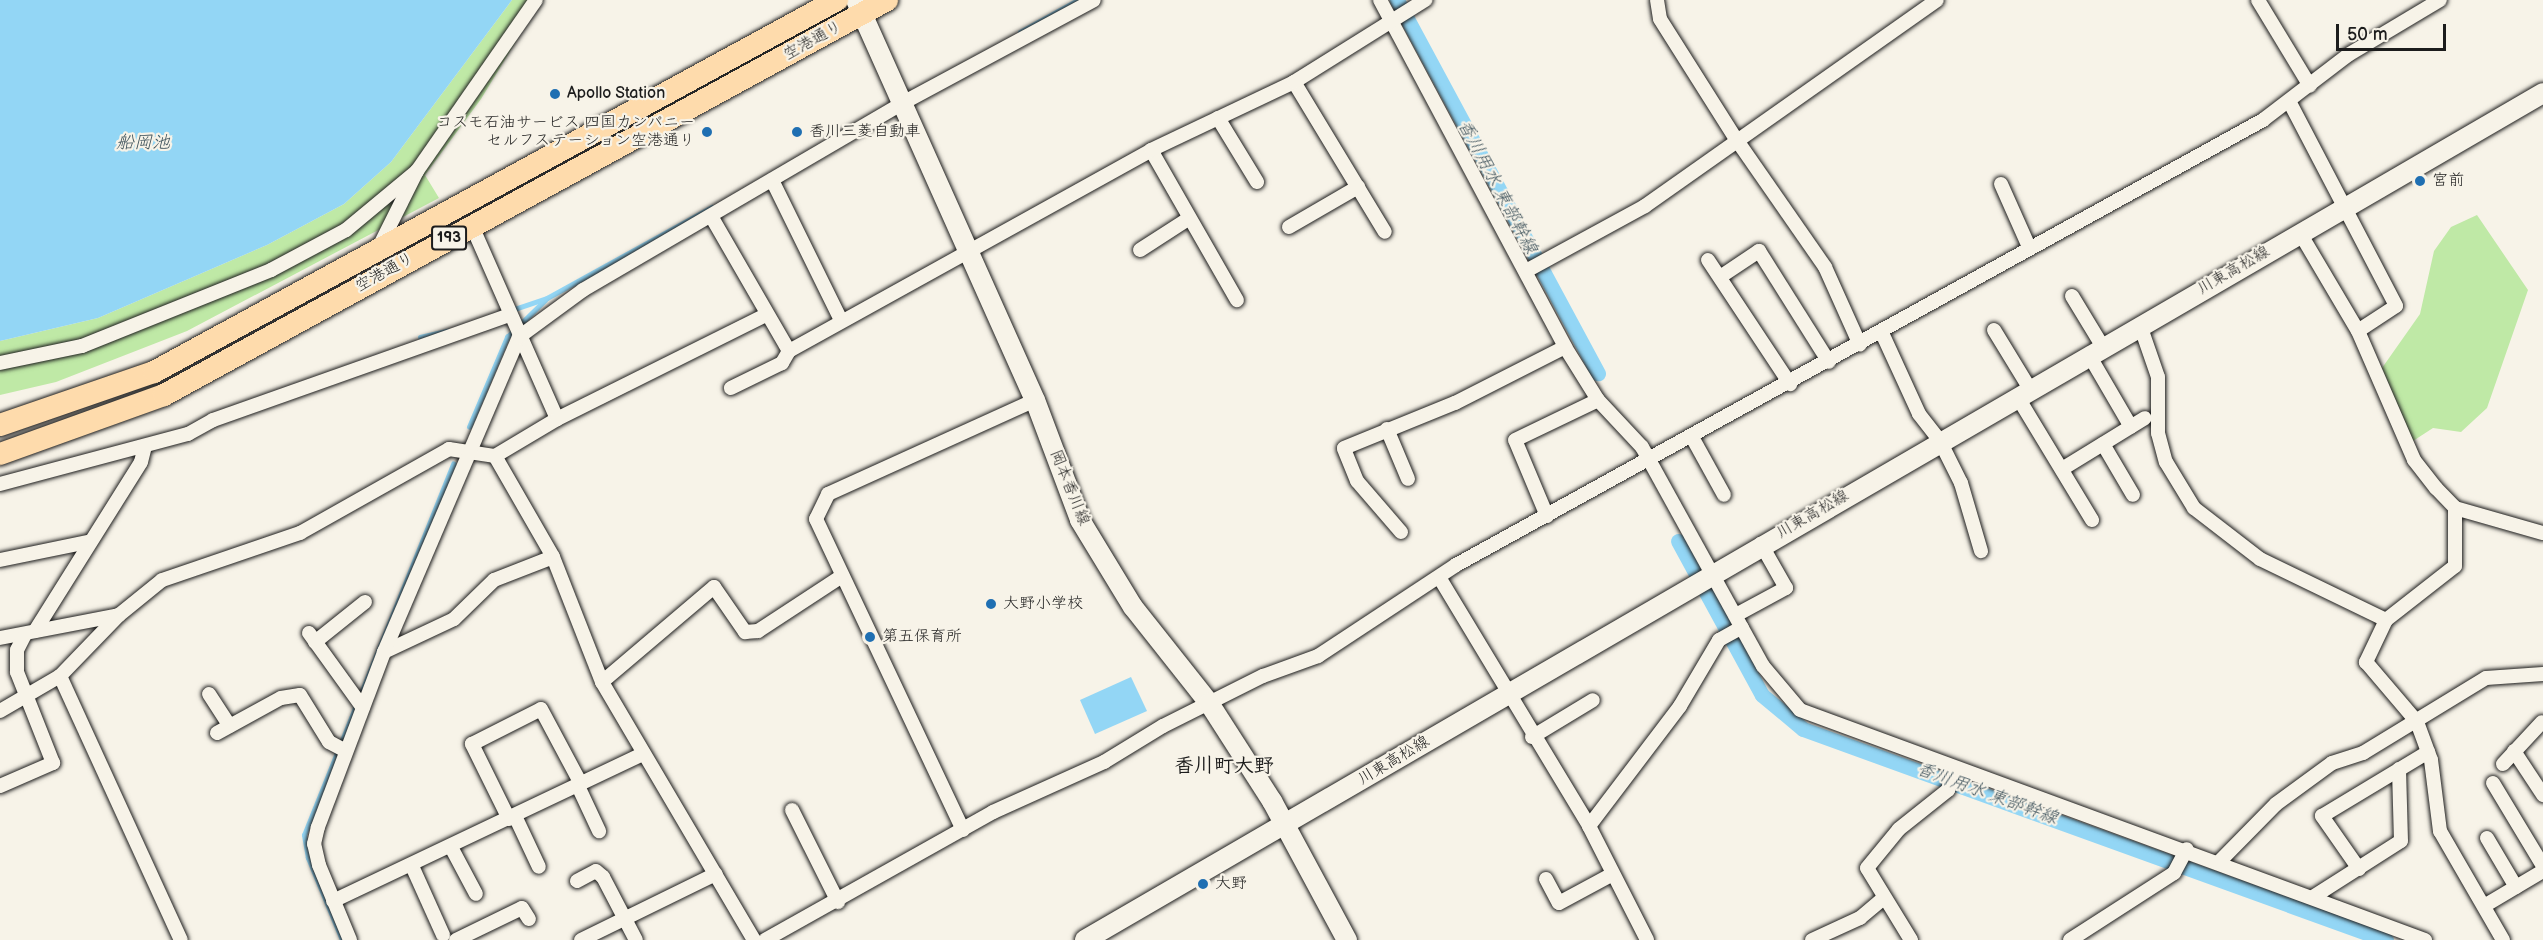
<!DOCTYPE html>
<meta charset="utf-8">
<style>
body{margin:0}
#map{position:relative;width:2543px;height:940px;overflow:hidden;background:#f7f3e8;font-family:"Balsamiq Sans","Klee One",sans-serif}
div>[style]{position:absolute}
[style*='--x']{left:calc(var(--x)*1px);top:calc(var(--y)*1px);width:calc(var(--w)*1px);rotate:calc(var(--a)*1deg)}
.green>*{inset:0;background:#bfe9a6}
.water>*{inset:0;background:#93d6f5}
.stream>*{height:4.5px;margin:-2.25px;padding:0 2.25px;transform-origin:2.25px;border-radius:2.25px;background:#93d6f5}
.canal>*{height:15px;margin:-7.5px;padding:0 7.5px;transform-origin:7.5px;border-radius:7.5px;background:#93d6f5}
.roads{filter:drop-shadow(0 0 2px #1c1c1c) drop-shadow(0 0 2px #1c1c1c)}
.minor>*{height:14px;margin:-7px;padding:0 7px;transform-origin:7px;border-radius:7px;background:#f7f3e8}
.secondary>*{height:20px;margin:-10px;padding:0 10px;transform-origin:10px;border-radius:10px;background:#f7f3e8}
.trunk>*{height:22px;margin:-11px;padding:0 11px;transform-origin:11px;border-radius:11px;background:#fedbac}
.dots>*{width:16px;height:16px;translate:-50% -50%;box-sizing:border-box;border:3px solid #f7f3e8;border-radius:50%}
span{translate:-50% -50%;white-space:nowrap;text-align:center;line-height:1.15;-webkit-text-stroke:4.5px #f7f3e8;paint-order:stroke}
.shield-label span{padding:2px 4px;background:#f7f3e8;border:2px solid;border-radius:4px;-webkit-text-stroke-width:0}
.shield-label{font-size:15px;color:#1c1c1c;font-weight:700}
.street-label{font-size:16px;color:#1c1c1c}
.poi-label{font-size:16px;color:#1c1c1c}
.left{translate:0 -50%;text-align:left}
.right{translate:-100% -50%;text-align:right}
.water-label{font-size:18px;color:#40545d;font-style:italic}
.quarter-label{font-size:20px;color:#1c1c1c;font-weight:700}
.scale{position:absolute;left:2336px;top:24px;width:110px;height:27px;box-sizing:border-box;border:3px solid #1c1c1c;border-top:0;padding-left:8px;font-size:18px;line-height:21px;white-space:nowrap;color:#1c1c1c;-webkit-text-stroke:4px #f7f3e8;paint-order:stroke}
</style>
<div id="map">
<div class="green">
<div style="clip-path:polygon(512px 0,541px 0,481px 99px,425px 175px,439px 198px,187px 331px,56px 382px,0 395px,0 341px,98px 318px,267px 245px,344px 204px,391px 162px)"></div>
<div style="clip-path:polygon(2477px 215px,2528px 290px,2487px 408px,2461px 432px,2433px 428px,2413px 441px,2382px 368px,2420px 314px,2434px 251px,2451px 227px)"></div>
</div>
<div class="water">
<div style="clip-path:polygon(0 0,512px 0,391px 162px,344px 204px,267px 245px,98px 318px,0 341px)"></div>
<div style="clip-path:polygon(1131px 677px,1147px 711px,1095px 734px,1080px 700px)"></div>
</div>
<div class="stream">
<div style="--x:1020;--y:32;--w:66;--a:-28.9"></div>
<div style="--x:512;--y:310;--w:37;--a:-19"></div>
<div style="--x:547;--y:298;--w:188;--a:-28.9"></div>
<div style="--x:420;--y:337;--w:28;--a:-13"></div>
<div style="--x:469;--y:427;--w:98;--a:-67.1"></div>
<div style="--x:507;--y:337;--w:53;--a:-44.2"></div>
<div style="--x:342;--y:940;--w:89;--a:-112.5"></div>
<div style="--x:308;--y:858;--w:23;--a:-100"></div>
<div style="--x:304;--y:835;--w:400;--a:-68.1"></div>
</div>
<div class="canal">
<div style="--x:1397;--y:0;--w:424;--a:61.7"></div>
<div style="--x:1678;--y:541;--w:175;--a:61.4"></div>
<div style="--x:1762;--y:695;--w:53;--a:39.7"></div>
<div style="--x:1803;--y:729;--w:620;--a:19.9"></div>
</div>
<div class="roads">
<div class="minor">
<div style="--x:1380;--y:0;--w:393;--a:61.9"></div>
<div style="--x:1565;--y:347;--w:62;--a:58.1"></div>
<div style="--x:1598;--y:400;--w:64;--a:46.9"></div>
<div style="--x:1642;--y:447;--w:250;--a:61.1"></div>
<div style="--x:1763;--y:666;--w:57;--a:49.9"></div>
<div style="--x:1800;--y:710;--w:666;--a:20.2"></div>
<div style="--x:1657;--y:0;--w:19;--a:81"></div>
<div style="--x:1660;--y:19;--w:142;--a:57.7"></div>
<div style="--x:1736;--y:139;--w:156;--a:55.2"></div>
<div style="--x:1825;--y:267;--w:85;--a:65.8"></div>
<div style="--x:2258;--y:0;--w:100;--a:58.8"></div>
<div style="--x:1294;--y:82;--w:175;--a:58.8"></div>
<div style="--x:2289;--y:101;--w:231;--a:62.4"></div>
<div style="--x:2396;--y:306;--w:45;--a:146.7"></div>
<div style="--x:1218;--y:118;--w:75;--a:58.6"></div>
<div style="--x:1151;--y:150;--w:173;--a:60.2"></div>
<div style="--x:772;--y:180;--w:156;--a:63.8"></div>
<div style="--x:2001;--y:184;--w:69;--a:66"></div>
<div style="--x:711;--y:216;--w:156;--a:60"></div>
<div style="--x:789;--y:351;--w:14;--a:120"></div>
<div style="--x:782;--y:363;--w:57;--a:153.9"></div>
<div style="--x:472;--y:226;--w:211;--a:66.2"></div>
<div style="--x:1289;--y:227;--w:80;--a:-30.1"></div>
<div style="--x:2300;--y:233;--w:114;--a:59.4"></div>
<div style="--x:2358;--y:331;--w:141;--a:66.5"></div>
<div style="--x:2414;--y:460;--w:36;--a:52"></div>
<div style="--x:2436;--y:488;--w:28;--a:46"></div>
<div style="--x:2455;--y:508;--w:91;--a:15.9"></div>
<div style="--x:379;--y:247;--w:85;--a:-63.4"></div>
<div style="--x:417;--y:171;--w:208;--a:-55.2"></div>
<div style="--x:1140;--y:250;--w:57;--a:-32.9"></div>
<div style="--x:1708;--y:260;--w:149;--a:56.5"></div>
<div style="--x:1526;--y:271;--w:136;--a:-28.6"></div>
<div style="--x:1645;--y:206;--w:357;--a:-35.2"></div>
<div style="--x:1720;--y:277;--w:47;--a:-33.7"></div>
<div style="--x:1759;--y:251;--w:131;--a:57.8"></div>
<div style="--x:2072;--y:296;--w:60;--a:58.7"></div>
<div style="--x:2140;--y:325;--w:55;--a:70.9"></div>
<div style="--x:2158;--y:377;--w:56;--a:90"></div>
<div style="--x:2158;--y:433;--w:30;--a:75"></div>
<div style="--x:2166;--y:462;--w:54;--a:58.7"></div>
<div style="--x:2194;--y:508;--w:83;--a:37.7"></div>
<div style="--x:2260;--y:559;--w:140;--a:25.8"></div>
<div style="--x:1994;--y:330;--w:69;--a:58.6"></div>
<div style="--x:1882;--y:333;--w:89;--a:65.4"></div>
<div style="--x:1919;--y:414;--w:34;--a:52"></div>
<div style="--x:1940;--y:441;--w:47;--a:63.4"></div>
<div style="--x:1961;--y:483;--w:71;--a:73.6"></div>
<div style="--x:789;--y:351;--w:414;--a:-29"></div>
<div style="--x:1151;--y:150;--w:158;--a:-25.4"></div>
<div style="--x:1294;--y:82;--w:155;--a:-32"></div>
<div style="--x:2089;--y:355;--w:83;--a:59.7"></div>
<div style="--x:0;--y:363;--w:84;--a:-11.7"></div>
<div style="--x:82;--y:346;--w:204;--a:-21.9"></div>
<div style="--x:271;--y:270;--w:85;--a:-28.1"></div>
<div style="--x:346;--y:230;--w:92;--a:-39.7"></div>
<div style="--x:2017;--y:396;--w:145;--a:58.8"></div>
<div style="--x:1387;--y:429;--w:54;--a:67.2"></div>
<div style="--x:1692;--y:437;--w:66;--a:61.1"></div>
<div style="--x:2103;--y:444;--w:59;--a:59.5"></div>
<div style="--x:495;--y:456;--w:116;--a:60.1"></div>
<div style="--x:553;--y:557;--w:134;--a:68.6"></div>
<div style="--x:602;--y:682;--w:299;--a:59.5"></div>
<div style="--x:2062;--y:469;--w:97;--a:-31.6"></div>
<div style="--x:0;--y:484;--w:195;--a:-14.9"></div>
<div style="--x:188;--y:434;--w:29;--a:-29"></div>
<div style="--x:213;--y:420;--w:315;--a:-19.5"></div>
<div style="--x:2455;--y:508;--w:58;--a:90"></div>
<div style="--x:2455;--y:566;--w:88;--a:142"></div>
<div style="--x:2386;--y:620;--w:47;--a:115.5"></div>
<div style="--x:2366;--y:662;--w:79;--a:49.6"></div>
<div style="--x:2417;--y:722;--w:40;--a:69.8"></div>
<div style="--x:2431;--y:760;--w:72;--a:82.8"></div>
<div style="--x:2440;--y:831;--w:126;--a:60"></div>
<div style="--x:1547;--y:516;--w:82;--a:-112.8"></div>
<div style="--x:1515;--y:440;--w:92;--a:-25.7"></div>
<div style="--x:1401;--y:532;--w:67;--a:-130.8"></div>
<div style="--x:1357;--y:481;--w:35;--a:-112"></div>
<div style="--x:1344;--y:448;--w:120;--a:-22.1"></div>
<div style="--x:1455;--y:403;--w:123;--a:-27"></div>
<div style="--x:0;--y:560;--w:90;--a:-11.6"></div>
<div style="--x:1439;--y:577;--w:291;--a:58.9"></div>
<div style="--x:1589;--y:826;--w:128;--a:63"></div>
<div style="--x:1736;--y:615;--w:57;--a:-28.4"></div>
<div style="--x:1786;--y:588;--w:51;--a:-119.6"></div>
<div style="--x:35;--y:631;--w:199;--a:-57.9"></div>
<div style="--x:141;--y:462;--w:16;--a:-76"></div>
<div style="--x:309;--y:633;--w:92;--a:54.2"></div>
<div style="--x:0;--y:638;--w:121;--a:-10.9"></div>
<div style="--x:119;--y:615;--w:55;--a:-39.1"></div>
<div style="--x:162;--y:580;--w:146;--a:-18.8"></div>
<div style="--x:300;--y:533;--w:171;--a:-29.4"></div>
<div style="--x:449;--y:449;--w:47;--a:8.7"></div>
<div style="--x:495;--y:456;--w:72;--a:-30.8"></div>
<div style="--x:557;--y:419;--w:233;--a:-26.5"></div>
<div style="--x:315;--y:642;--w:64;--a:-38.7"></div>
<div style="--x:384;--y:652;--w:77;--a:-25.2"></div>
<div style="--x:454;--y:619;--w:56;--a:-44.3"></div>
<div style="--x:494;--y:580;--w:63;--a:-21.3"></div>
<div style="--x:60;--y:676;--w:290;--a:65.4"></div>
<div style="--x:602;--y:682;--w:147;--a:-40.3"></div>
<div style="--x:714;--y:587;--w:55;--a:55.4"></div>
<div style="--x:745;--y:632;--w:13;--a:-4"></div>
<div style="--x:758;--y:631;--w:100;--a:-33.2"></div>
<div style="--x:209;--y:694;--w:38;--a:57"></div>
<div style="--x:0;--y:711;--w:69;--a:-30.3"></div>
<div style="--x:60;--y:676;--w:85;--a:-46"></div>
<div style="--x:217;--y:733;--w:73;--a:-28.7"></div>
<div style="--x:281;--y:698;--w:19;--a:-9"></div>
<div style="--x:300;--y:695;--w:55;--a:58.3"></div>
<div style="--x:329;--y:742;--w:19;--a:28"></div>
<div style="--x:1532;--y:737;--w:71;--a:-31.2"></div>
<div style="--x:2514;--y:751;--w:53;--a:56.6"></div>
<div style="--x:2503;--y:764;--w:57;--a:-47.1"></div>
<div style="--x:2493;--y:783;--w:97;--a:58.9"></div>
<div style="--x:0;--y:786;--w:58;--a:-23.5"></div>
<div style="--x:53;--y:763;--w:98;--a:-111.6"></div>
<div style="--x:17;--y:672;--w:22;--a:-90"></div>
<div style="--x:17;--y:650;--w:18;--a:-63"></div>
<div style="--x:578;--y:786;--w:50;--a:65"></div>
<div style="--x:792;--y:810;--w:103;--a:63.4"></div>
<div style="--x:515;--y:816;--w:56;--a:64.8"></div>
<div style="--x:509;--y:819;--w:84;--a:-116.3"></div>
<div style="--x:472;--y:744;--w:77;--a:-26.9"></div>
<div style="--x:541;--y:709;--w:85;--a:61.9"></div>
<div style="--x:1589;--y:826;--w:151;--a:-52.8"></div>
<div style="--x:1680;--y:706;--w:77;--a:-59.4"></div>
<div style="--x:1719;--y:640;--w:26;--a:-29"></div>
<div style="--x:963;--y:830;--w:344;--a:-115.3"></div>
<div style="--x:816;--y:519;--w:28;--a:-64"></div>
<div style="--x:828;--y:494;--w:227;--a:-24.4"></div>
<div style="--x:2487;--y:838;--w:57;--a:59.4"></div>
<div style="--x:451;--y:847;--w:53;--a:62"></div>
<div style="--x:2219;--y:862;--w:81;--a:-45.5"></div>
<div style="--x:2276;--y:804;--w:69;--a:-36.2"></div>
<div style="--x:2332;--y:763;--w:33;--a:-18"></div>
<div style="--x:2363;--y:753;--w:144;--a:-31.4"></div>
<div style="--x:2486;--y:678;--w:57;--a:-4"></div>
<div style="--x:412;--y:866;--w:76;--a:65.8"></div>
<div style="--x:2359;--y:869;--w:65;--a:-124.9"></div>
<div style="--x:2322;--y:816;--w:124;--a:-31.1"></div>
<div style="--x:1546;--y:879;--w:27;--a:62"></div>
<div style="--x:1559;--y:903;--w:59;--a:-28.3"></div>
<div style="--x:577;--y:881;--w:21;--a:-28"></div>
<div style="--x:596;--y:871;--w:9;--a:41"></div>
<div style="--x:603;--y:877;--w:71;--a:62.4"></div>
<div style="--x:2313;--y:897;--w:104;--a:-32.5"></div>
<div style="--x:2401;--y:841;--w:72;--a:-91.6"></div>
<div style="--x:333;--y:901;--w:342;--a:-25.4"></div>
<div style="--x:2484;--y:906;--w:69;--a:-30.7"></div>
<div style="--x:350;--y:940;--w:81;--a:-112.5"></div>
<div style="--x:319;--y:865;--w:22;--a:-103"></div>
<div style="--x:314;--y:844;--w:17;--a:-77"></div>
<div style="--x:318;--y:827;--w:187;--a:-69.3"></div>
<div style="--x:384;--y:652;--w:343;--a:-66.8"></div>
<div style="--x:519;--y:337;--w:79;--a:-36.3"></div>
<div style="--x:583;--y:290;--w:366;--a:-30.3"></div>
<div style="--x:899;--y:105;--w:221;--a:-28.3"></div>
<div style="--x:456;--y:940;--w:73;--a:-25.9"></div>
<div style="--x:522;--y:908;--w:13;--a:58"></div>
<div style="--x:581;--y:940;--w:150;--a:-26.1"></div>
<div style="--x:765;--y:940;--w:261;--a:-29.3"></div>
<div style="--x:993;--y:812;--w:122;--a:-24.2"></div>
<div style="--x:1104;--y:762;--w:69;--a:-31.4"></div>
<div style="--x:1163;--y:726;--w:112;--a:-26.6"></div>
<div style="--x:1263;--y:676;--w:59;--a:-20"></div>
<div style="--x:1318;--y:656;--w:165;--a:-33.4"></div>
<div style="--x:1456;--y:565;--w:922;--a:-28.87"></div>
<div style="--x:2263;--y:120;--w:107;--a:-37.4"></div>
<div style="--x:2348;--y:55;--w:107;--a:-30.9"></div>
<div style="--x:1812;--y:940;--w:53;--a:-24.6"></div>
<div style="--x:1860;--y:918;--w:30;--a:-40"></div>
<div style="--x:1911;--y:940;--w:84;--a:-121.4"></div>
<div style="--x:1867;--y:868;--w:50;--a:-50.6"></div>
<div style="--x:1899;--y:829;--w:63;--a:-38.5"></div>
<div style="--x:1948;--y:790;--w:23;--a:-70"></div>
<div style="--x:2070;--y:940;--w:124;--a:-32.8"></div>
<div style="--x:2174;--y:873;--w:27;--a:-62"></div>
</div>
<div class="secondary">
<div style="--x:856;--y:0;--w:438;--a:65.9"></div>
<div style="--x:1035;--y:400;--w:128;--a:69.4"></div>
<div style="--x:1080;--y:520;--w:102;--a:58.7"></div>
<div style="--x:1133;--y:607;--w:122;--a:51.6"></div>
<div style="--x:1209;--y:703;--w:117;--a:57.3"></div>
<div style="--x:1272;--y:801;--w:158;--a:61.7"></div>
<div style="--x:1085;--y:940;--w:1686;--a:-30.15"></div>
</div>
<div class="trunk">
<div style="--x:0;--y:425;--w:163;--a:-19"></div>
<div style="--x:154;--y:372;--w:778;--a:-28.58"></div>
<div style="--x:0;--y:454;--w:174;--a:-19.8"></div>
<div style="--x:164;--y:395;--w:824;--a:-28.65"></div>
</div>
</div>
<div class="dots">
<div style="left:555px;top:94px;background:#1f6fb2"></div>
<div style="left:707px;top:132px;background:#1f6fb2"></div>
<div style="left:797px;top:132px;background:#1f6fb2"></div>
<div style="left:2420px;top:181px;background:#1f6fb2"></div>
<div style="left:991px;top:604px;background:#1f6fb2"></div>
<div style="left:870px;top:637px;background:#1f6fb2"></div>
<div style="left:1203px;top:884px;background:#1f6fb2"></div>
</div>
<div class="shield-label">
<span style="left:449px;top:238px">193</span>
</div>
<div class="street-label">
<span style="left:813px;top:41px;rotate:-29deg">空港通り</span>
<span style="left:2234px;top:271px;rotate:-30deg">川東高松線</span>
<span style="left:385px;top:273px;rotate:-29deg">空港通り</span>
<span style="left:1069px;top:488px;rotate:68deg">岡本香川線</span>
<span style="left:1813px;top:515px;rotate:-30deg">川東高松線</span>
<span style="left:1394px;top:761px;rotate:-31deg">川東高松線</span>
</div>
<div class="poi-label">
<span class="left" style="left:567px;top:94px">Apollo Station</span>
<span class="right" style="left:695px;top:132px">コスモ石油サービス 四国カンパニー<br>セルフステーション空港通り</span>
<span class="left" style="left:809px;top:132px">香川三菱自動車</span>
<span class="left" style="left:2432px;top:181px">宮前</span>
<span class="left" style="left:1003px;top:604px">大野小学校</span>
<span class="left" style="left:882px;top:637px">第五保育所</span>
<span class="left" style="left:1215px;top:884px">大野</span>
</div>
<div class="water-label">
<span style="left:143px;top:143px">船岡池</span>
<span style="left:1497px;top:187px;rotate:62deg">香川用水 東部幹線</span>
<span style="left:1987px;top:794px;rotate:20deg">香川用水 東部幹線</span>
</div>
<div class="quarter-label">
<span style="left:1224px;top:766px">香川町大野</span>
</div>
<div class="scale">50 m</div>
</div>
